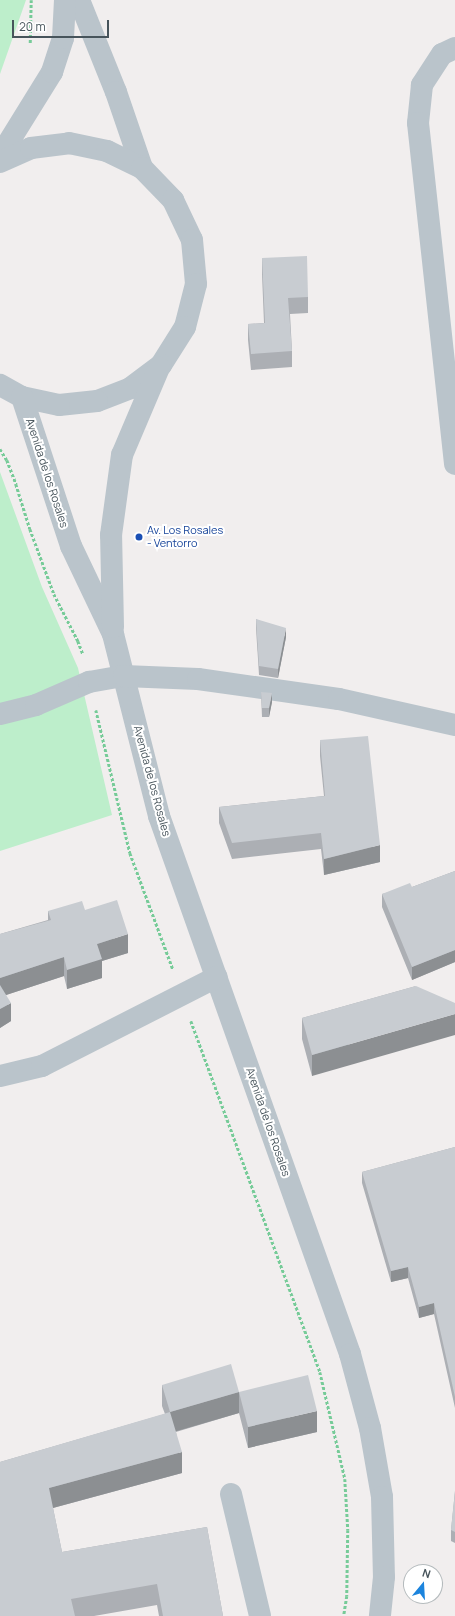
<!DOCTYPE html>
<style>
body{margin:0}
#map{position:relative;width:455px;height:1616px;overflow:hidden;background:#f1eeee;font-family:Manrope,sans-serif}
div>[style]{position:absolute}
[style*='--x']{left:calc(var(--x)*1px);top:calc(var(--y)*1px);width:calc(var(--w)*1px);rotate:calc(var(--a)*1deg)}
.green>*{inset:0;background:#bdeecb}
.path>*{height:2.5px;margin-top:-1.25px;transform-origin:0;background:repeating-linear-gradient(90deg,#76cb98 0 3px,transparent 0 5px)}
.minor>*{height:22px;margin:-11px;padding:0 11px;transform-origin:11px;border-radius:11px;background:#bac4cb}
.wall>*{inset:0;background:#acafb4}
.shaded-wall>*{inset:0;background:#8c8f92}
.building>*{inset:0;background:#c8ccd1}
.dots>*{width:11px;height:11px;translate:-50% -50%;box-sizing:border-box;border:2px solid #fff;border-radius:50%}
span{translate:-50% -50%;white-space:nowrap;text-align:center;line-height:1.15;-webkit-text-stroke:4px #fff;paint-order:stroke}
.street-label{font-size:11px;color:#47545b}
.transit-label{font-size:11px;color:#164399}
.left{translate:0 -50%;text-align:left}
.north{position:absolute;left:403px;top:1564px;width:40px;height:40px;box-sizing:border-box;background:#fff;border:1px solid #b5bbbd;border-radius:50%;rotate:18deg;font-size:11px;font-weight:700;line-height:16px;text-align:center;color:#47545b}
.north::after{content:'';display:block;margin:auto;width:14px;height:18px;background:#1c84dd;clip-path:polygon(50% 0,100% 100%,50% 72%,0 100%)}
.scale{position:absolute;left:12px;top:20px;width:97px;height:18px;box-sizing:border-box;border:2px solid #47545b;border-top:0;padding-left:5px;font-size:12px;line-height:14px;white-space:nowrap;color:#47545b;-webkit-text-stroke:3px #fff;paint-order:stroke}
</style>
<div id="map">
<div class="green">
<div style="clip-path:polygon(0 0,26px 0,0 74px)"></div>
<div style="clip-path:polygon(0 472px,42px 587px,78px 668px,112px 815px,0 851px)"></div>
</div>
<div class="path">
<div style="--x:30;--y:43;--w:43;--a:-88.7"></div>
<div style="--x:0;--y:449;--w:13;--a:58"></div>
<div style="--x:7;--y:460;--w:26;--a:69"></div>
<div style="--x:16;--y:484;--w:47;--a:72.7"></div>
<div style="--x:30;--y:529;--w:69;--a:69.7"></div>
<div style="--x:54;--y:594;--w:53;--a:62.9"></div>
<div style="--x:78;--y:641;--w:14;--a:69"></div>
<div style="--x:96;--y:710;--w:147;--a:76.6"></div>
<div style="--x:130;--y:853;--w:124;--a:69.7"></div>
<div style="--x:191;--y:1021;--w:374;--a:69.8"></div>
<div style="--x:320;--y:1372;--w:110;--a:76.8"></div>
<div style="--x:345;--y:1479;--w:51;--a:86.6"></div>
<div style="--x:348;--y:1530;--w:66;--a:90.9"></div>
<div style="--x:347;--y:1596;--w:20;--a:99"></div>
</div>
<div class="minor">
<div style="--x:79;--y:0;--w:99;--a:68.1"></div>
<div style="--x:116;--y:92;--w:80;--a:71.1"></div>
<div style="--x:455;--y:48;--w:14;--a:155"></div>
<div style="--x:442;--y:54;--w:37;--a:123"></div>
<div style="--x:422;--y:85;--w:38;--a:96"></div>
<div style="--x:418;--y:123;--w:343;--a:83.8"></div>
<div style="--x:0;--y:156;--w:99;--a:-58.2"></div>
<div style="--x:52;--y:72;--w:36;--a:-72"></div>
<div style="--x:63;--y:38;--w:38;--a:-87"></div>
<div style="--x:0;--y:162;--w:34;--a:-24"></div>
<div style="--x:31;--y:148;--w:38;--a:-7"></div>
<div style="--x:69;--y:143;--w:39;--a:12"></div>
<div style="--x:107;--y:151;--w:39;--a:26"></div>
<div style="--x:142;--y:168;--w:45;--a:45.9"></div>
<div style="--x:173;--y:200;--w:44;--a:64.6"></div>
<div style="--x:192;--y:240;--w:44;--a:84.8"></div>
<div style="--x:196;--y:284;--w:44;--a:104.3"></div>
<div style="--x:185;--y:327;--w:45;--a:122.3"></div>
<div style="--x:161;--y:365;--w:38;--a:143"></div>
<div style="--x:131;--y:388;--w:36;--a:159"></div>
<div style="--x:97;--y:401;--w:38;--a:174"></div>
<div style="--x:59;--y:405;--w:38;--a:-168"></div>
<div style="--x:22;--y:397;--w:25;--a:-151"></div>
<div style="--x:22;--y:397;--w:157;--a:71.8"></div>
<div style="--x:71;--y:546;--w:98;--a:64.5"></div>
<div style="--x:113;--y:634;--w:188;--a:75.8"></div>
<div style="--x:159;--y:816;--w:571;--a:70.45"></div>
<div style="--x:350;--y:1354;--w:77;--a:74.9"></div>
<div style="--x:370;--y:1428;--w:70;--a:80.1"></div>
<div style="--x:382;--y:1497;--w:80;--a:88.6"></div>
<div style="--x:384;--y:1577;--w:39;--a:96"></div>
<div style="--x:113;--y:627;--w:92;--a:-91.2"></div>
<div style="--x:111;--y:535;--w:81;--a:-82.2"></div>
<div style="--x:122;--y:455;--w:95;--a:-67"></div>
<div style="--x:0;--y:714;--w:37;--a:-14"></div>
<div style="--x:36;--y:705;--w:58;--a:-23.5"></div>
<div style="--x:89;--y:682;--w:36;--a:-10"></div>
<div style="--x:124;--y:676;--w:74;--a:2.3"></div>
<div style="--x:198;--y:679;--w:142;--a:8.1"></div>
<div style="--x:339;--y:699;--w:119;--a:12.6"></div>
<div style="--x:0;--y:1076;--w:43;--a:-13.4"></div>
<div style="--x:42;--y:1066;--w:196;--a:-27"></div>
<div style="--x:231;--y:1494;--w:125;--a:76.6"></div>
</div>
<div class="wall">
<div style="clip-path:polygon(262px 258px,308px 297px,308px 313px,290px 314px,292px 351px,292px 367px,251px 370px,248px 340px,248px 324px,264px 323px,262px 274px)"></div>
<div style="clip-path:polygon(256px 619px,286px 637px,278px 678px,259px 675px,256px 628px)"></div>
<div style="clip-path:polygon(261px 692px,272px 702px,269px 717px,262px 717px)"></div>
<div style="clip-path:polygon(320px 740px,380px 862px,324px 875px,321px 849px,232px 859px,219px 823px,219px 807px,324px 796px,320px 756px)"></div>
<div style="clip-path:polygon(455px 871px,455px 962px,412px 980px,382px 907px,382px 894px,412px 887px)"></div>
<div style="clip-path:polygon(85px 910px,128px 953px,102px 961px,102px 978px,67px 989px,64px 976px,6px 995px,11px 1021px,0 1028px,0 934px,48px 920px,48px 911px)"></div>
<div style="clip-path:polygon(416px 986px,312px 1076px,302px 1039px,302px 1018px)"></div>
<div style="clip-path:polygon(455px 1147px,455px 1408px,434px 1314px,419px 1318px,408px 1278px,391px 1282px,362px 1183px,362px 1172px)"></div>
<div style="clip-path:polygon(162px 1385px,239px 1392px,317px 1432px,248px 1448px,239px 1413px,176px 1432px,182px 1473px,53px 1508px,62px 1552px,207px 1527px,223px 1616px,159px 1616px,157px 1605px,94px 1616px,0 1616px,0 1462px,165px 1414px,162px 1406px)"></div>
<div style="clip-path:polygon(455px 1491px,455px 1543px,451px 1541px,451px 1530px)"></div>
</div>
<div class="shaded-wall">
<div style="clip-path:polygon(286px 628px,286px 637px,278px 678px,278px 669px)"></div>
<div style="clip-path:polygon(272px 693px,272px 702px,269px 717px,269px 708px)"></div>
<div style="clip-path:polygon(380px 845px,380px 862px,324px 875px,324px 859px)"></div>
<div style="clip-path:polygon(128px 934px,128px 953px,102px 961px,102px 978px,67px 989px,67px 970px,97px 944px)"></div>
<div style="clip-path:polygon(455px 950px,455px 962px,412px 980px,412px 967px)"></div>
<div style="clip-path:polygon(64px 957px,64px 976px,0 997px,0 978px)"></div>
<div style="clip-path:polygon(11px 1003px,11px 1021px,0 1028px,0 1009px)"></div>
<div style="clip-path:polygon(455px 1014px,455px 1035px,312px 1076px,312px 1055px)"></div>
<div style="clip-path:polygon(408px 1267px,408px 1278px,391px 1282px,391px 1271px)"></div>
<div style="clip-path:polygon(434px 1303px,434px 1314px,419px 1318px,419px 1307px)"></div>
<div style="clip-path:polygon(239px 1392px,239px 1413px,170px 1433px,170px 1412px)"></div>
<div style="clip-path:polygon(317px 1411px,317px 1432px,248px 1448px,248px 1427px)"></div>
<div style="clip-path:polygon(182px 1452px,182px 1473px,49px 1509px,49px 1488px)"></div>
</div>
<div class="building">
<div style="clip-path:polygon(307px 256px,308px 297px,288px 298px,292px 351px,251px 354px,248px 324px,265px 323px,262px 258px)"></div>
<div style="clip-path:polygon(256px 619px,286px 628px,278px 669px,259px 666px)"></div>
<div style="clip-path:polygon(261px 692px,272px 693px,269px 708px,262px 708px)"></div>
<div style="clip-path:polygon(368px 736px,380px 845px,324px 859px,321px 833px,232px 843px,219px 807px,325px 796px,320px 740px)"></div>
<div style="clip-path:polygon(455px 871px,455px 950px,412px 967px,382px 894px,410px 883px,412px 887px)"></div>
<div style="clip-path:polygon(117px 900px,128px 934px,97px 944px,102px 959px,67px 970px,64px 957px,0 978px,0 934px,51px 920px,48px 911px,82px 901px,85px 910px)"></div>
<div style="clip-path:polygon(0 985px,11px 1003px,0 1009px)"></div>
<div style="clip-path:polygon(416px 986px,455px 1003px,455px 1014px,312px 1055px,302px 1018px)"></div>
<div style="clip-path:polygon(455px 1147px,455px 1397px,434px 1303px,419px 1307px,408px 1267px,391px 1271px,362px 1172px)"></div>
<div style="clip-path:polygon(231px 1364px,239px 1392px,170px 1412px,162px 1385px)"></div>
<div style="clip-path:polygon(308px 1375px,317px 1411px,248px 1427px,239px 1392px)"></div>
<div style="clip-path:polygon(170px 1412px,182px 1452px,49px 1488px,62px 1552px,207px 1527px,223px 1616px,163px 1616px,157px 1584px,71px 1599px,75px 1616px,0 1616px,0 1462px)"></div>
<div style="clip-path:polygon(455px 1491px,455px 1532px,451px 1530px)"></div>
</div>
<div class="dots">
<div style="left:139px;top:537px;background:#1a4fb4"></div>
</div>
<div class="street-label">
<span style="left:47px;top:473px;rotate:72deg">Avenida de los Rosales</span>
<span style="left:152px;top:781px;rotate:75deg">Avenida de los Rosales</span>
<span style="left:268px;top:1122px;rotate:71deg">Avenida de los Rosales</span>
</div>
<div class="transit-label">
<span class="left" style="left:147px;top:537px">Av. Los Rosales<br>- Ventorro</span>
</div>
<div class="north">N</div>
<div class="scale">20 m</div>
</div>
